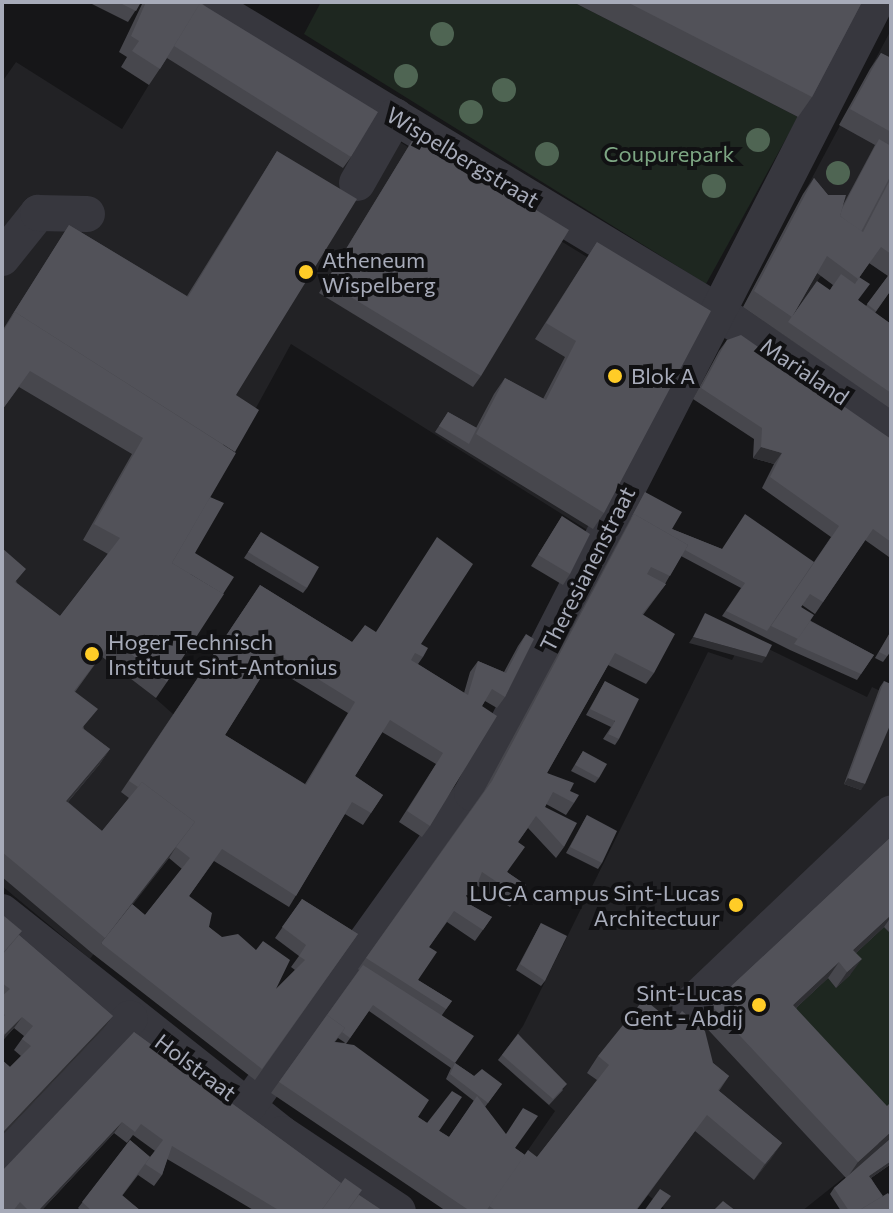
<!DOCTYPE html>
<style>
body{margin:0}
#map{position:relative;width:893px;height:1213px;overflow:hidden;background:#161618;font-family:Commissioner,sans-serif}
div>[style]{position:absolute}
[style*='--x']{left:calc(var(--x)*1px);top:calc(var(--y)*1px);width:calc(var(--w)*1px);rotate:calc(var(--a)*1deg)}
.built>*{inset:0;background:#222225}
.green>*{inset:0;background:#1e2720}
.minor>*{height:36px;margin:-18px;padding:0 18px;transform-origin:18px;border-radius:18px;background:#37373e}
.trees>*{width:24px;height:24px;margin:-12px;border-radius:50%;background:#4f6553}
.wall>*{inset:0;background:#47474d}
.shaded-wall>*{inset:0;background:#2f2f33}
.building>*{inset:0;background:#525259}
.dots>*{width:22px;height:22px;translate:-50% -50%;box-sizing:border-box;border:4px solid #111113;border-radius:50%}
span{translate:-50% -50%;white-space:nowrap;text-align:center;line-height:1.15;-webkit-text-stroke:8px #111113;paint-order:stroke}
.park-label{font-size:22px;color:#7da683}
.street-label{font-size:22px;color:#a7abb9}
.poi-label{font-size:22px;color:#a7abb9}
.left{translate:0 -50%;text-align:left}
.right{translate:-100% -50%;text-align:right}
.frame{position:absolute;inset:0;border:4px solid #a7abb9;pointer-events:none}
</style>
<div id="map">
<div class="built">
<div style="clip-path:polygon(192px 14px,595px 262px,592px 533px,291px 344px,158px 587px,209px 611px,155px 698px,200px 738px,128px 907px,90px 959px,2px 886px,2px 82px,16px 62px,122px 129px)"></div>
<div style="clip-path:polygon(891px 30px,891px 278px,869px 263px,847px 295px,821px 276px,780px 333px,743px 307px)"></div>
<div style="clip-path:polygon(744px 637px,867px 697px,872px 687px,891px 696px,891px 1140px,802px 1211px,667px 1211px,648px 1195px,635px 1211px,486px 1211px,555px 1111px,498px 1060px,523px 1026px,708px 652px,732px 660px)"></div>
</div>
<div class="green">
<div style="clip-path:polygon(321px 2px,573px 2px,798px 117px,706px 284px,304px 34px)"></div>
<div style="clip-path:polygon(884px 927px,891px 934px,891px 1108px,876px 1122px,782px 1021px,828px 978px,836px 988px,850px 975px,842px 966px)"></div>
</div>
<div class="minor">
<div style="--x:205;--y:2;--w:602;--a:31.13"></div>
<div style="--x:720;--y:313;--w:207;--a:34.2"></div>
<div style="--x:357;--y:183;--w:77;--a:-60.4"></div>
<div style="--x:2;--y:258;--w:58;--a:-51.3"></div>
<div style="--x:38;--y:213;--w:49;--a:1.2"></div>
<div style="--x:2;--y:912;--w:357;--a:38.4"></div>
<div style="--x:282;--y:1134;--w:139;--a:33.6"></div>
<div style="--x:687;--y:1008;--w:282;--a:-43.6"></div>
<div style="--x:248;--y:1106;--w:385;--a:-54.4"></div>
<div style="--x:472;--y:793;--w:888;--a:-62.94"></div>
<div style="--x:2;--y:1155;--w:187;--a:-46.9"></div>
</div>
<div class="trees">
<div style="left:442px;top:34px"></div>
<div style="left:406px;top:76px"></div>
<div style="left:504px;top:90px"></div>
<div style="left:471px;top:112px"></div>
<div style="left:758px;top:140px"></div>
<div style="left:547px;top:154px"></div>
<div style="left:838px;top:173px"></div>
<div style="left:714px;top:186px"></div>
</div>
<div class="wall">
<div style="clip-path:polygon(88px 2px,141px 2px,128px 22px)"></div>
<div style="clip-path:polygon(143px 2px,201px 2px,351px 157px,343px 168px,167px 58px,149px 85px,121px 67px,127px 57px,119px 52px)"></div>
<div style="clip-path:polygon(573px 2px,862px 2px,812px 97px,798px 117px)"></div>
<div style="clip-path:polygon(evenodd,881px 53px,891px 58px,891px 290px,875px 313px,891px 324px,891px 409px,743px 307px,803px 194px,814px 178px,828px 195px,843px 205px,875px 145px,839px 125px,870px 69px,881px 53px,869px 263px,888px 276px,866px 306px,858px 300px,857px 281px,869px 263px,881px 53px,817px 273px,833px 285px,830px 290px,792px 317px,817px 273px)"></div>
<div style="clip-path:polygon(415px 136px,481px 376px,473px 387px,319px 293px)"></div>
<div style="clip-path:polygon(evenodd,277px 151px,236px 395px,195px 553px,167px 682px,156px 698px,101px 656px,75px 692px,84px 729px,110px 749px,99px 765px,68px 802px,102px 831px,129px 798px,121px 792px,260px 585px,352px 642px,376px 632px,421px 644px,423px 657px,418px 664px,464px 693px,470px 672px,478px 661px,504px 672px,518px 646px,526px 634px,505px 697px,497px 708px,485px 701px,482px 706px,430px 826px,422px 837px,399px 822px,436px 764px,382px 732px,355px 776px,383px 795px,363px 825px,345px 814px,289px 907px,214px 861px,189px 896px,209px 927px,276px 989px,295px 970px,291px 967px,299px 956px,275px 938px,302px 899px,358px 934px,255px 1080px,93px 954px,2px 877px,2px 548px,17px 583px,60px 616px,108px 554px,83px 540px,132px 454px,19px 387px,2px 410px,2px 331px,69px 225px,187px 296px,277px 151px,269px 665px,348px 713px,305px 784px,225px 735px,269px 665px,277px 151px,169px 858px,182px 869px,145px 915px,132px 904px,169px 858px)"></div>
<div style="clip-path:polygon(597px 242px,604px 513px,593px 529px,435px 432px,448px 412px,476px 428px,494px 394px,505px 378px,543px 399px,565px 357px,535px 339px)"></div>
<div style="clip-path:polygon(evenodd,727px 340px,891px 439px,891px 554px,889px 557px,865px 540px,815px 614px,802px 605px,801px 607px,811px 621px,874px 655px,857px 680px,790px 650px,722px 616px,741px 588px,681px 556px,665px 584px,666px 584px,643px 615px,654px 673px,646px 684px,608px 665px,547px 773px,570px 791px,574px 803px,566px 815px,546px 804px,545px 807px,564px 847px,556px 858px,528px 828px,518px 842px,507px 872px,526px 885px,510px 907px,476px 885px,469px 904px,492px 917px,475px 941px,447px 922px,429px 947px,418px 980px,452px 1001px,442px 1015px,455px 1063px,474px 1076px,502px 1084px,485px 1107px,515px 1148px,525px 1155px,537px 1157px,597px 1080px,587px 1073px,598px 1056px,713px 1063px,729px 1076px,719px 1091px,782px 1143px,754px 1180px,695px 1131px,636px 1211px,446px 1211px,271px 1093px,359px 970px,358px 969px,484px 791px,645px 492px,672px 529px,722px 549px,814px 562px,831px 537px,762px 488px,774px 464px,753px 458px,754px 439px,693px 399px,719px 351px,727px 340px,369px 1011px,451px 1068px,446px 1079px,474px 1101px,449px 1137px,418px 1117px,346px 1044px,369px 1011px,727px 340px,338px 1038px,344px 1042px,345px 1043px,335px 1042px,338px 1038px)"></div>
<div style="clip-path:polygon(562px 516px,570px 574px,563px 585px,531px 566px)"></div>
<div style="clip-path:polygon(261px 532px,307px 588px,303px 593px,244px 558px)"></div>
<div style="clip-path:polygon(891px 631px,891px 651px,883px 662px,875px 658px)"></div>
<div style="clip-path:polygon(605px 681px,619px 739px,615px 745px,603px 739px,611px 727px,586px 715px)"></div>
<div style="clip-path:polygon(884px 681px,861px 790px,844px 784px,880px 687px)"></div>
<div style="clip-path:polygon(583px 751px,599px 778px,595px 783px,571px 771px)"></div>
<div style="clip-path:polygon(587px 815px,602px 863px,598px 869px,566px 853px)"></div>
<div style="clip-path:polygon(891px 837px,891px 934px,884px 927px,856px 953px,850px 975px,836px 988px,828px 978px,796px 1008px,891px 1164px,871px 1178px,891px 1211px,841px 1211px,830px 1194px,834px 1188px,846px 1178px,700px 1021px,711px 1005px)"></div>
<div style="clip-path:polygon(2px 919px,19px 935px,113px 1016px,105px 1027px,2px 1136px,2px 1060px,10px 1067px,21px 1056px,14px 1050px,24px 1036px,14px 1028px,2px 1041px)"></div>
<div style="clip-path:polygon(541px 923px,545px 981px,541px 986px,516px 970px)"></div>
<div style="clip-path:polygon(134px 1032px,341px 1183px,383px 1211px,255px 1211px,167px 1159px,162px 1175px,154px 1186px,138px 1175px,122px 1196px,141px 1211px,81px 1211px,78px 1208px,130px 1140px,150px 1157px,155px 1151px,133px 1135px,127px 1143px,114px 1133px,41px 1211px,2px 1211px)"></div>
<div style="clip-path:polygon(518px 1034px,563px 1090px,549px 1105px,498px 1060px)"></div>
</div>
<div class="shaded-wall">
<div style="clip-path:polygon(761px 447px,782px 453px,774px 464px,753px 458px)"></div>
<div style="clip-path:polygon(693px 637px,766px 657px,762px 663px,689px 643px)"></div>
<div style="clip-path:polygon(110px 749px,99px 765px,55px 817px,66px 801px)"></div>
<div style="clip-path:polygon(848px 778px,865px 784px,861px 790px,844px 784px)"></div>
<div style="clip-path:polygon(176px 847px,169px 858px,102px 944px,101px 943px)"></div>
<div style="clip-path:polygon(891px 915px,891px 917px,884px 927px,842px 966px,853px 950px)"></div>
<div style="clip-path:polygon(862px 959px,850px 975px,836px 988px,847px 972px)"></div>
<div style="clip-path:polygon(839px 962px,828px 978px,782px 1021px,793px 1005px)"></div>
<div style="clip-path:polygon(113px 1016px,105px 1027px,2px 1136px,2px 1133px)"></div>
<div style="clip-path:polygon(22px 1017px,14px 1028px,2px 1041px,5px 1034px)"></div>
<div style="clip-path:polygon(122px 1122px,114px 1133px,41px 1211px,38px 1211px)"></div>
<div style="clip-path:polygon(891px 1132px,891px 1138px,847px 1178px,858px 1162px)"></div>
<div style="clip-path:polygon(782px 1143px,771px 1159px,754px 1180px,765px 1164px)"></div>
<div style="clip-path:polygon(891px 1161px,891px 1164px,865px 1182px,869px 1176px)"></div>
</div>
<div class="building">
<div style="clip-path:polygon(118px 2px,141px 2px,136px 11px)"></div>
<div style="clip-path:polygon(146px 2px,201px 2px,160px 69px,132px 51px,139px 41px,131px 36px)"></div>
<div style="clip-path:polygon(627px 2px,862px 2px,812px 97px)"></div>
<div style="clip-path:polygon(200px 3px,378px 112px,351px 157px,174px 46px)"></div>
<div style="clip-path:polygon(881px 53px,891px 58px,891px 132px,850px 109px)"></div>
<div style="clip-path:polygon(415px 136px,569px 230px,481px 376px,326px 282px)"></div>
<div style="clip-path:polygon(879px 139px,891px 146px,891px 175px,861px 232px,840px 216px,842px 209px)"></div>
<div style="clip-path:polygon(277px 151px,357px 199px,236px 395px,259px 410px,235px 452px,15px 312px,11px 317px,69px 225px,188px 297px)"></div>
<div style="clip-path:polygon(814px 178px,828px 195px,846px 195px,840px 216px,863px 232px,891px 178px,891px 254px,881px 247px,858px 279px,827px 256px,792px 317px,754px 291px)"></div>
<div style="clip-path:polygon(597px 242px,711px 311px,604px 513px,476px 434px,505px 378px,546px 400px,576px 341px,546px 323px)"></div>
<div style="clip-path:polygon(891px 272px,891px 290px,876px 311px,867px 304px)"></div>
<div style="clip-path:polygon(841px 274px,855px 284px,859px 277px,870px 284px,858px 300px,891px 324px,891px 393px,788px 322px,817px 281px,830px 290px)"></div>
<div style="clip-path:polygon(15px 312px,236px 453px,172px 563px,224px 594px,167px 682px,113px 640px,74px 691px,98px 709px,82px 728px,110px 749px,66px 801px,102px 831px,142px 782px,195px 822px,105px 938px,2px 852px,2px 548px,26px 569px,15px 582px,60px 616px,120px 538px,94px 524px,143px 438px,30px 371px,2px 410px,2px 333px)"></div>
<div style="clip-path:polygon(741px 335px,891px 439px,891px 542px,873px 529px,823px 602px,810px 594px,801px 607px,814px 615px,798px 639px,771px 626px,839px 526px,770px 477px,782px 453px,761px 447px,762px 428px,701px 388px,727px 340px)"></div>
<div style="clip-path:polygon(448px 412px,477px 428px,469px 444px,439px 426px)"></div>
<div style="clip-path:polygon(645px 492px,682px 512px,672px 529px,722px 549px,745px 514px,814px 562px,767px 631px,726px 611px,745px 583px,685px 550px,688px 545px,634px 514px,630px 520px)"></div>
<div style="clip-path:polygon(210px 497px,224px 503px,195px 553px,234px 577px,223px 594px,172px 563px)"></div>
<div style="clip-path:polygon(634px 514px,688px 545px,670px 576px,651px 567px,647px 574px,666px 584px,642px 614px,675px 634px,654px 673px,615px 653px,547px 773px,574px 783px,570px 791px,579px 795px,574px 803px,553px 792px,545px 807px,577px 823px,564px 847px,536px 816px,518px 842px,525px 847px,507px 872px,526px 885px,518px 896px,482px 872px,469px 904px,492px 917px,483px 930px,454px 911px,429px 947px,437px 952px,418px 980px,452px 1001px,446px 1009px,366px 958px,492px 781px)"></div>
<div style="clip-path:polygon(562px 516px,590px 534px,570px 574px,538px 555px)"></div>
<div style="clip-path:polygon(261px 532px,319px 567px,307px 588px,248px 552px)"></div>
<div style="clip-path:polygon(evenodd,437px 537px,473px 564px,421px 644px,428px 648px,423px 657px,415px 653px,411px 660px,468px 695px,478px 661px,506px 673px,526px 634px,534px 639px,505px 697px,492px 689px,482px 706px,497px 716px,430px 826px,407px 811px,443px 753px,390px 720px,355px 776px,383px 795px,371px 813px,352px 802px,296px 896px,222px 849px,189px 896px,212px 913px,209px 927px,222px 937px,238px 934px,256px 950px,263px 941px,290px 960px,276px 989px,305px 960px,299px 956px,306px 945px,282px 927px,302px 899px,358px 934px,262px 1069px,101px 943px,132px 904px,145px 915px,190px 858px,176px 847px,195px 822px,142px 782px,138px 787px,129px 781px,260px 585px,352px 642px,365px 625px,376px 632px,437px 537px,276px 653px,355px 702px,306px 785px,225px 735px,276px 653px)"></div>
<div style="clip-path:polygon(705px 613px,772px 645px,766px 657px,693px 637px)"></div>
<div style="clip-path:polygon(810px 621px,874px 655px,861px 674px,794px 644px)"></div>
<div style="clip-path:polygon(891px 631px,891px 651px,887px 656px,879px 652px)"></div>
<div style="clip-path:polygon(605px 681px,639px 699px,619px 739px,608px 734px,615px 721px,590px 709px)"></div>
<div style="clip-path:polygon(884px 681px,891px 684px,891px 723px,865px 784px,848px 778px)"></div>
<div style="clip-path:polygon(583px 751px,607px 764px,599px 778px,575px 765px)"></div>
<div style="clip-path:polygon(587px 815px,617px 831px,602px 863px,570px 847px)"></div>
<div style="clip-path:polygon(891px 837px,891px 915px,853px 950px,862px 959px,847px 972px,839px 962px,793px 1005px,887px 1106px,891px 1102px,891px 1132px,858px 1162px,711px 1005px)"></div>
<div style="clip-path:polygon(4px 916px,22px 931px,2px 954px,2px 919px)"></div>
<div style="clip-path:polygon(541px 923px,567px 936px,545px 981px,520px 964px)"></div>
<div style="clip-path:polygon(19px 935px,113px 1016px,2px 1133px,2px 1060px,10px 1067px,31px 1046px,22px 1039px,33px 1026px,22px 1017px,5px 1034px,2px 1032px,2px 1018px,5px 1015px,2px 1013px,2px 996px,10px 989px,2px 983px,2px 955px)"></div>
<div style="clip-path:polygon(363px 965px,474px 1036px,455px 1063px,474px 1076px,482px 1069px,502px 1084px,488px 1103px,450px 1074px,455px 1063px,373px 1005px,350px 1038px,342px 1032px,345px 1028px,327px 1015px)"></div>
<div style="clip-path:polygon(644px 999px,673px 1023px,682px 1011px,705px 1031px,713px 1063px,729px 1076px,718px 1090px,782px 1143px,765px 1164px,707px 1115px,635px 1211px,497px 1211px,489px 1206px,528px 1150px,537px 1157px,609px 1065px,598px 1056px)"></div>
<div style="clip-path:polygon(327px 1015px,345px 1028px,334px 1042px,354px 1045px,429px 1100px,418px 1117px,427px 1123px,452px 1091px,462px 1097px,439px 1131px,449px 1137px,477px 1096px,506px 1134px,523px 1108px,538px 1116px,515px 1148px,525px 1155px,486px 1211px,470px 1211px,279px 1082px)"></div>
<div style="clip-path:polygon(134px 1032px,341px 1183px,321px 1211px,280px 1211px,172px 1146px,162px 1175px,145px 1164px,163px 1140px,141px 1124px,135px 1132px,122px 1122px,38px 1211px,29px 1211px,20px 1202px,13px 1211px,2px 1211px,2px 1171px)"></div>
<div style="clip-path:polygon(518px 1034px,567px 1084px,553px 1099px,502px 1055px)"></div>
<div style="clip-path:polygon(891px 1138px,891px 1161px,869px 1176px,883px 1196px,858px 1211px,849px 1211px,834px 1188px)"></div>
<div style="clip-path:polygon(130px 1140px,150px 1157px,122px 1195px,141px 1211px,92px 1211px,82px 1202px)"></div>
<div style="clip-path:polygon(345px 1178px,362px 1190px,347px 1211px,321px 1211px)"></div>
<div style="clip-path:polygon(660px 1189px,671px 1196px,659px 1211px,644px 1211px)"></div>
<div style="clip-path:polygon(888px 1193px,891px 1197px,891px 1211px,858px 1211px)"></div>
<div style="clip-path:polygon(359px 1195px,383px 1211px,347px 1211px)"></div>
<div style="clip-path:polygon(723px 1201px,736px 1211px,713px 1211px)"></div>
</div>
<div class="dots">
<div style="left:306px;top:272px;background:#ffcc27"></div>
<div style="left:615px;top:376px;background:#ffcc27"></div>
<div style="left:92px;top:654px;background:#ffcc27"></div>
<div style="left:736px;top:905px;background:#ffcc27"></div>
<div style="left:759px;top:1005px;background:#ffcc27"></div>
</div>
<div class="park-label">
<span style="left:669px;top:154px">Coupurepark</span>
</div>
<div class="street-label">
<span style="left:463px;top:157px;rotate:31deg">Wispelbergstraat</span>
<span style="left:805px;top:371px;rotate:34deg">Marialand</span>
<span style="left:587px;top:569px;rotate:-63deg">Theresianenstraat</span>
<span style="left:196px;top:1067px;rotate:37deg">Holstraat</span>
</div>
<div class="poi-label">
<span class="left" style="left:322px;top:272px">Atheneum<br>Wispelberg</span>
<span class="left" style="left:631px;top:376px">Blok A</span>
<span class="left" style="left:108px;top:654px">Hoger Technisch<br>Instituut Sint-Antonius</span>
<span class="right" style="left:720px;top:905px">LUCA campus Sint-Lucas<br>Architectuur</span>
<span class="right" style="left:743px;top:1005px">Sint-Lucas<br>Gent - Abdij</span>
</div>
<div class="frame"></div>
</div>
